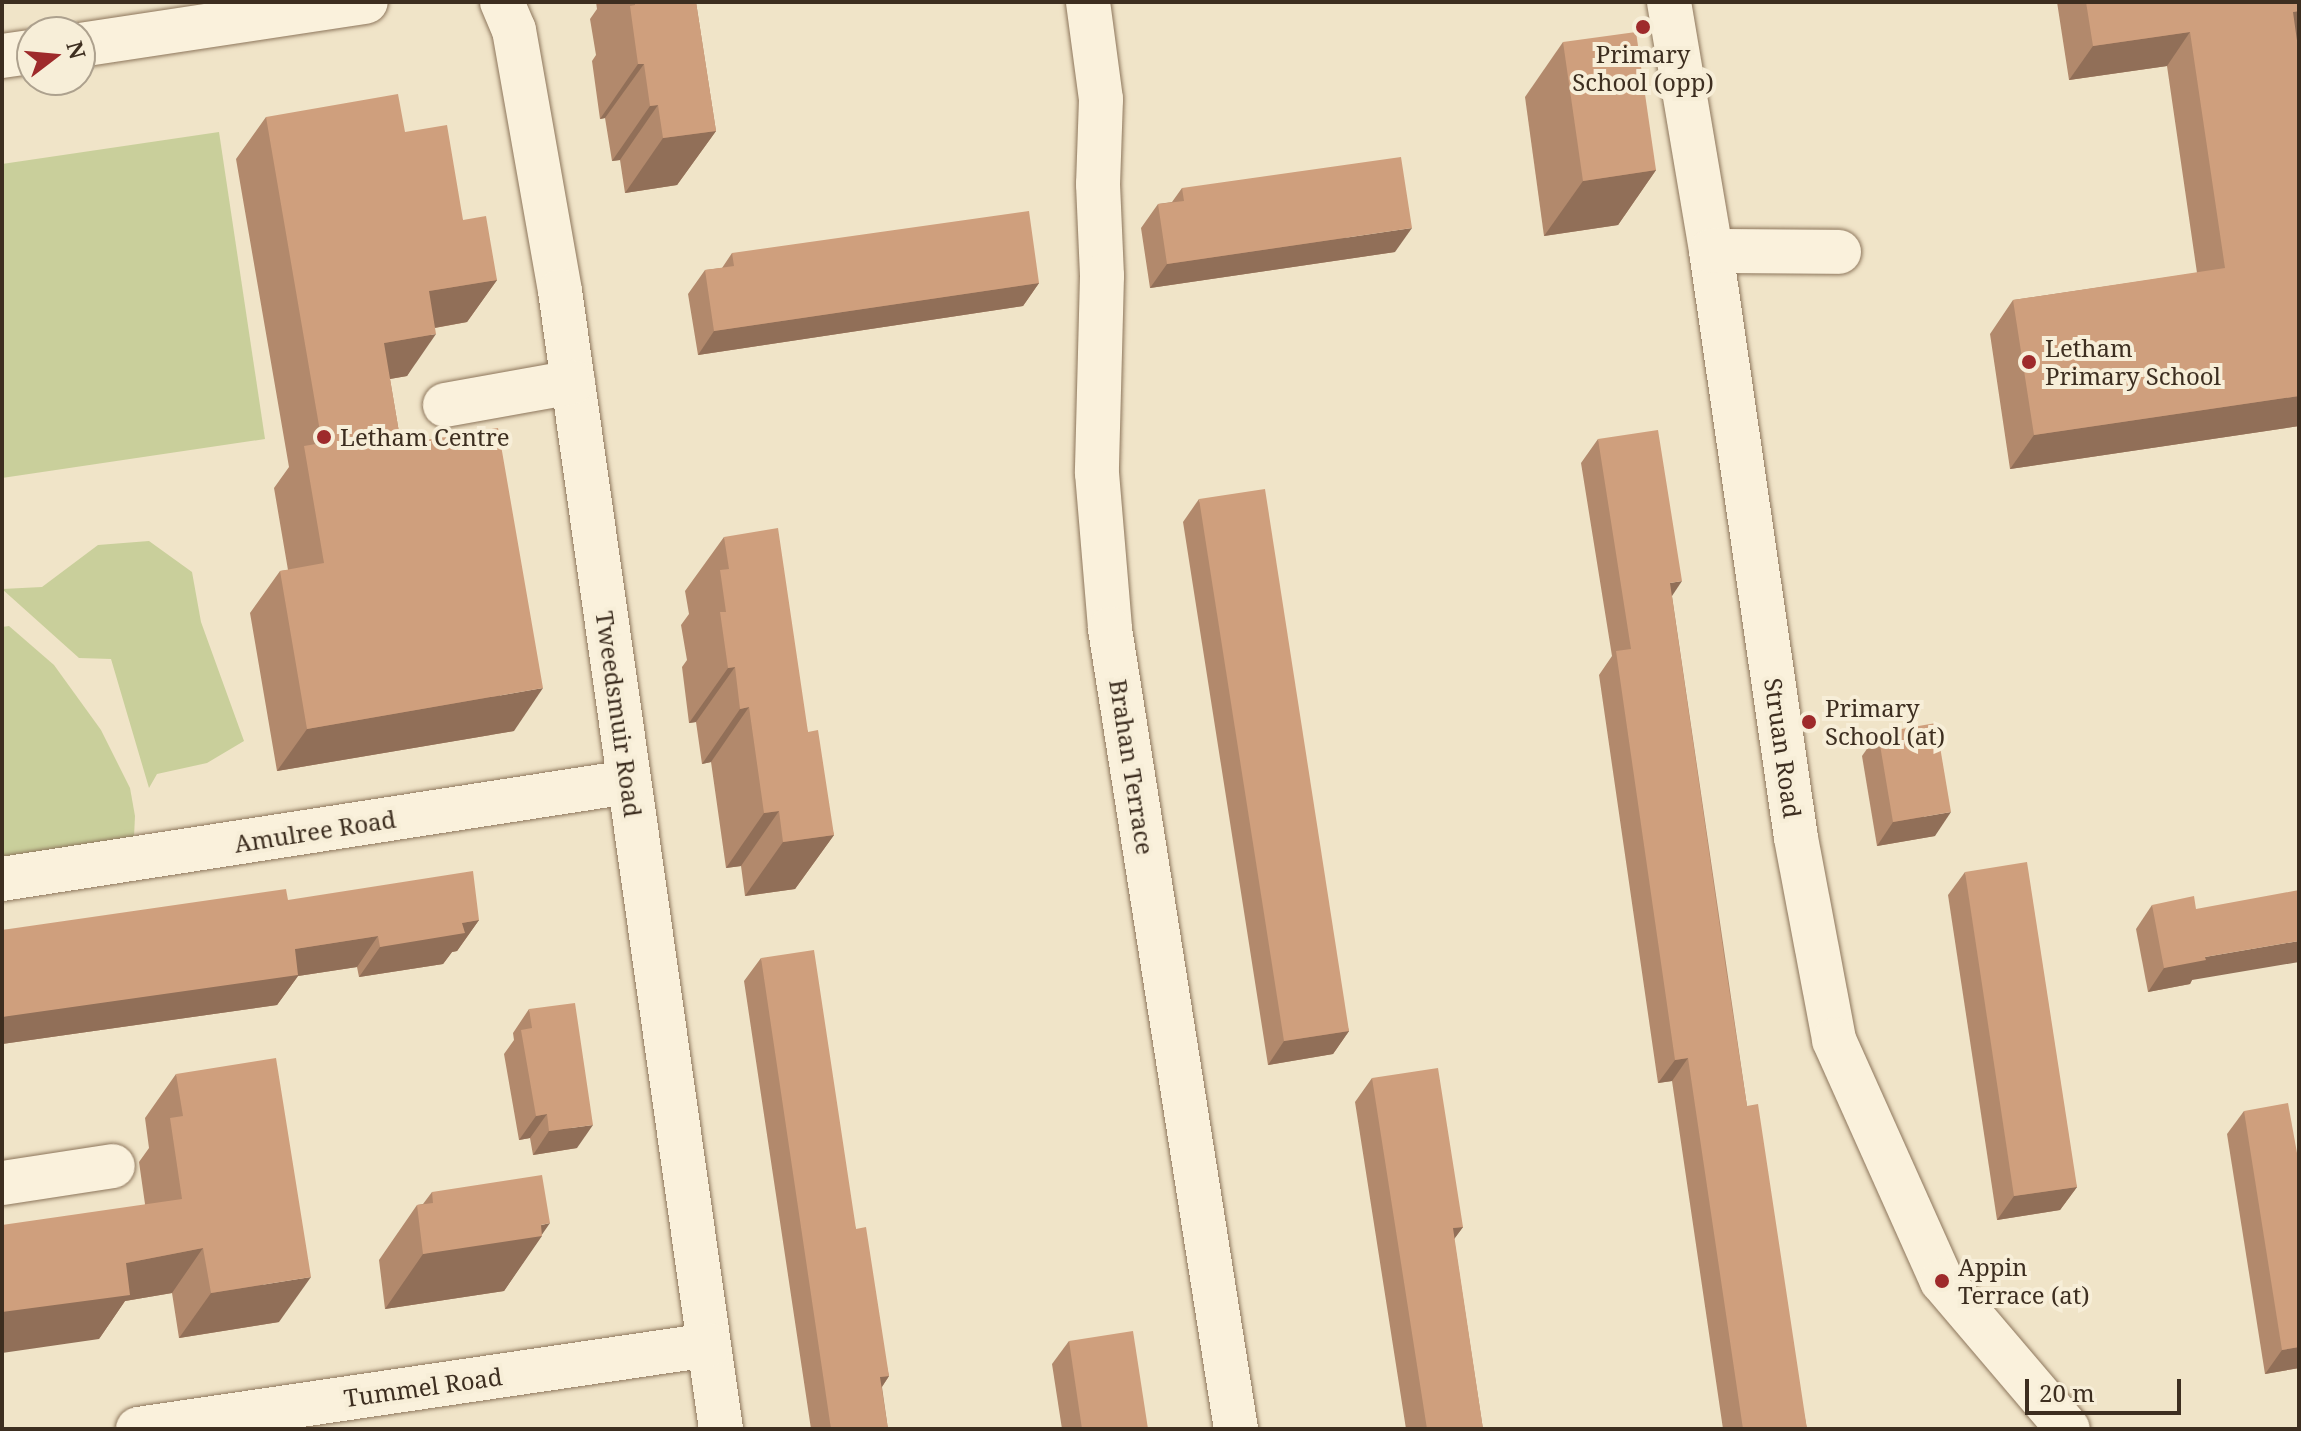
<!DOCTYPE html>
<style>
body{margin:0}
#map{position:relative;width:2301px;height:1431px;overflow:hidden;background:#f0e4c8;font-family:"Noto Serif",serif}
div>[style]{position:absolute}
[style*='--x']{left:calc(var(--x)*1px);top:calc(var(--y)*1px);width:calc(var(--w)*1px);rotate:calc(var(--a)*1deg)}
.green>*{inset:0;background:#c9cf9b}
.roads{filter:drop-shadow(0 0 2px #8d765c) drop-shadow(0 0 2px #8d765c)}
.minor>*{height:44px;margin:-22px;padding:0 22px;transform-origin:22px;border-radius:22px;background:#faf1dc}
.wall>*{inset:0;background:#b2896c}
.shaded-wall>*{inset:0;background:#916f58}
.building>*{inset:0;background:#cf9f7d}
.dots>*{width:22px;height:22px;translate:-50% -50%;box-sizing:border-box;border:4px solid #f7eed8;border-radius:50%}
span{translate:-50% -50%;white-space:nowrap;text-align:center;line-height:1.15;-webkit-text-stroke:8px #f7eed8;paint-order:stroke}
.poi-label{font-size:24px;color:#3d2e20}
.left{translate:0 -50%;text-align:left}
.street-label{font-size:24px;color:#3d2e20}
.frame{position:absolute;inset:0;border:4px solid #3d2e20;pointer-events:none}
.north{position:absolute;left:16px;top:16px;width:80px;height:80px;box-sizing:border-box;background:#f7eed8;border:2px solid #ada18e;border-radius:50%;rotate:74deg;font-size:22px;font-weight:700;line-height:32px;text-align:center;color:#3d2e20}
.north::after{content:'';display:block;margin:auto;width:28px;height:36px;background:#9e2a2b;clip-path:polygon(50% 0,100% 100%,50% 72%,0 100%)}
.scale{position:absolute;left:2025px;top:1379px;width:156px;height:36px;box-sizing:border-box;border:4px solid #3d2e20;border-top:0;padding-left:10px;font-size:24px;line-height:28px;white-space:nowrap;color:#3d2e20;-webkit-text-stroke:6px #f7eed8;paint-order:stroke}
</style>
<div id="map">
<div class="green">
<div style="clip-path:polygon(219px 132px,265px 439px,2px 478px,2px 164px)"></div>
<div style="clip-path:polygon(149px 541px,192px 572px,201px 622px,244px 741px,207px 763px,157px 774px,149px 788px,111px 659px,79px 658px,2px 589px,42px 587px,98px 545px)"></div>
<div style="clip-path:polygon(9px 626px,54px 665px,101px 730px,130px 788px,135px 816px,134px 837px,2px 858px,2px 627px)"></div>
</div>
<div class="roads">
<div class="minor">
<div style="--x:502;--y:2;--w:30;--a:67"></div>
<div style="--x:514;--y:30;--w:265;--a:80"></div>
<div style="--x:560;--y:291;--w:1149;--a:81.95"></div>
<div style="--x:1088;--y:2;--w:98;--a:82.4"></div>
<div style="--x:1101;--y:99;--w:85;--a:92"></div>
<div style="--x:1098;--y:184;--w:92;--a:87.5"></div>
<div style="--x:1102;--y:276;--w:197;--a:91.5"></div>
<div style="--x:1097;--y:473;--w:157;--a:85.2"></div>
<div style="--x:1110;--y:629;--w:810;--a:81.05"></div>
<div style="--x:1669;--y:2;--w:253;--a:80.4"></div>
<div style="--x:1711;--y:251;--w:593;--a:81.76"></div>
<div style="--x:1796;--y:838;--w:206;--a:79.3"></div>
<div style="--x:1834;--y:1040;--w:264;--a:65.9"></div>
<div style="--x:1942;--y:1281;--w:194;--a:49.6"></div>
<div style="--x:80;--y:45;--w:289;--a:-8.6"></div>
<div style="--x:2;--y:56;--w:30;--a:-8"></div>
<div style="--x:1711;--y:251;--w:128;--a:0.4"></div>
<div style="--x:445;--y:405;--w:130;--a:-10.2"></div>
<div style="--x:2;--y:879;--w:633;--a:-8.81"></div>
<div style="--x:2;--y:1183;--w:112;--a:-8.7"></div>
<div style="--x:138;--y:1429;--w:577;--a:-8.37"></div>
</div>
</div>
<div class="wall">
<div style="clip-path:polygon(596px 2px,696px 2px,716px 131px,677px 185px,625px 193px,620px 160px,612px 161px,605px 118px,600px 119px,592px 61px,596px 55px,590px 19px,597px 9px)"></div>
<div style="clip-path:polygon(2057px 2px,2299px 2px,2297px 42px,2299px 426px,2010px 469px,1990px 334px,2013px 300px,2197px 273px,2167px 66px,2069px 80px)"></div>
<div style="clip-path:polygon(1563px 42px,1656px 170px,1618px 225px,1544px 236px,1525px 97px)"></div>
<div style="clip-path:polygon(266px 117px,405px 132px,463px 220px,497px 280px,467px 322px,435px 328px,407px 376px,390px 379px,401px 444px,514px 731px,277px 771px,250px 613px,280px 571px,288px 570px,274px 488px,289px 467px,236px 159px)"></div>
<div style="clip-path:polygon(1182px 188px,1395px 252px,1150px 288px,1141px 228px,1158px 204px,1172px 202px)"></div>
<div style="clip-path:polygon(732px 253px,1039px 283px,1023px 306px,698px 355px,688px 294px,705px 270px,722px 268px)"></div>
<div style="clip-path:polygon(1598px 439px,1672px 596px,1747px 1106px,1807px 1429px,1723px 1429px,1672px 1081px,1658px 1083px,1599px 675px,1612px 656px,1581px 463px)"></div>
<div style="clip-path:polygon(1199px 499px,1349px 1031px,1333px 1054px,1268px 1065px,1183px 522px)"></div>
<div style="clip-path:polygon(724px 537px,808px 732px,834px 835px,795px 889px,745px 896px,741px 866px,726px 868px,711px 762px,702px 764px,696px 722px,689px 723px,682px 667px,687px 660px,681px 625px,689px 614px,685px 591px)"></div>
<div style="clip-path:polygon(1878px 733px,1935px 836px,1877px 846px,1862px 756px)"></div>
<div style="clip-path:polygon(1965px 872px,2077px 1187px,2060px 1210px,1997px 1220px,1948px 895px)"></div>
<div style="clip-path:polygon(2152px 905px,2192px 980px,2190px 984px,2148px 992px,2136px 929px)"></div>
<div style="clip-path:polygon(479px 920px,457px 951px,452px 952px,443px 964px,359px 977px,357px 967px,298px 976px,277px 1005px,2px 1044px,2px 930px)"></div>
<div style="clip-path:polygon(761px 958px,856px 1229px,889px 1376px,882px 1387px,888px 1429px,811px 1429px,744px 981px)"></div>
<div style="clip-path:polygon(529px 1009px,577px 1148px,533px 1155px,530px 1138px,519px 1140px,504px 1054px,514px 1040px,513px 1033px)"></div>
<div style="clip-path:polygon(176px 1074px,279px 1322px,179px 1338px,172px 1293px,125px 1301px,99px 1339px,145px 1204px,139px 1162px,149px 1148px,145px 1118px)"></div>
<div style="clip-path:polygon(1372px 1078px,1463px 1227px,1454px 1239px,1483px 1429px,1406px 1429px,1355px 1102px)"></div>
<div style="clip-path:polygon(2244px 1111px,2299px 1164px,2299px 1368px,2265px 1374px,2227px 1134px)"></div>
<div style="clip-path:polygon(432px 1192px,542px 1234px,504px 1291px,385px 1309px,379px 1260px,417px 1205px,423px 1204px)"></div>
<div style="clip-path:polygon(1069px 1341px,1148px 1429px,1062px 1429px,1052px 1364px)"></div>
</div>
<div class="shaded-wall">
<div style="clip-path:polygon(2299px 11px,2299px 42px,2269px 46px,2293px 12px)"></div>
<div style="clip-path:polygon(2190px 32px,2167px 66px,2069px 80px,2093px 46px)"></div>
<div style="clip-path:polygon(638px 64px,644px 64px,605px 118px,600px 119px)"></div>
<div style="clip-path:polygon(658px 105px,620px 160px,612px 161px,650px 106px)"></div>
<div style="clip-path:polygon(716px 131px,677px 185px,625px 193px,663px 138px)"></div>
<div style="clip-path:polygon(1656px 170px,1618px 225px,1544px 236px,1583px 181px)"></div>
<div style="clip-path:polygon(1412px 228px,1395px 252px,1150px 288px,1167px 264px)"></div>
<div style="clip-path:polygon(497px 280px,467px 322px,400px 334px,429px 291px)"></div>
<div style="clip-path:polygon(1039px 283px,1023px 306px,698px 355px,714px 331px)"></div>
<div style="clip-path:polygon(436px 334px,407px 376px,355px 385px,384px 343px)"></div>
<div style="clip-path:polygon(2299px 396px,2299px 426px,2010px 469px,2034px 435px)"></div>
<div style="clip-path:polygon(1682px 581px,1666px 605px,1670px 583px)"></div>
<div style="clip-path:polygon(735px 667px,696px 722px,689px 723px,728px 668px)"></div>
<div style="clip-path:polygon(543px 688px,514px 731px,277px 771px,307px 729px)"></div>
<div style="clip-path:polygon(749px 707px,711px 762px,702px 764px,740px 709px)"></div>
<div style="clip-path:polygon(779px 811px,741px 866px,726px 868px,764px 813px)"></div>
<div style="clip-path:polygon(1951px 812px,1935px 836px,1877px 846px,1893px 822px)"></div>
<div style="clip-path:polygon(834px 835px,795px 889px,745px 896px,783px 842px)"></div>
<div style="clip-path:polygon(479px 920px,457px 951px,452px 952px,443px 964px,359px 977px,380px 947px,462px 923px)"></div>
<div style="clip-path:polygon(378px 936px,357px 967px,298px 976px,277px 1005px,2px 1044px,2px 1017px,295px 949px)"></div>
<div style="clip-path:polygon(2299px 941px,2299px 962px,2192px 980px,2190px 984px,2148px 992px,2164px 968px,2205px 957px)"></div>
<div style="clip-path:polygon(1349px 1031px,1333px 1054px,1268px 1065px,1284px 1041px)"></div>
<div style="clip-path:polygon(1688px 1058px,1672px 1081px,1658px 1083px,1675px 1060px)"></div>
<div style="clip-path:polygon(547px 1114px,530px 1138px,519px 1140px,536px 1116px)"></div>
<div style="clip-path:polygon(593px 1125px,577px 1148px,533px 1155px,549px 1131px)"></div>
<div style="clip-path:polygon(2077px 1187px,2060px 1210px,1997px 1220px,2014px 1196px)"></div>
<div style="clip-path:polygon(550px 1223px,541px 1236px,542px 1236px,504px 1291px,385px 1309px,423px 1254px)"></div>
<div style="clip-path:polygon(1463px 1227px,1446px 1250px,1453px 1228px)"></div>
<div style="clip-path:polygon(203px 1248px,172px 1293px,125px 1301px,99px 1339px,2px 1353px,2px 1312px,126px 1263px)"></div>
<div style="clip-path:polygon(311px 1277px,279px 1322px,179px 1338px,211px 1293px)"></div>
<div style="clip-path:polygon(2299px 1347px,2299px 1368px,2265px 1374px,2282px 1350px)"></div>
<div style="clip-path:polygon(889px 1376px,873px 1400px,880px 1377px)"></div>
</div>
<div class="building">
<div style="clip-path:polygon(635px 2px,696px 2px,716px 131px,663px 138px,658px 105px,650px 106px,644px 64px,638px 64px,630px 6px,635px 5px)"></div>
<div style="clip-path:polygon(2086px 2px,2299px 2px,2299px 11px,2293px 12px,2299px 55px,2299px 396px,2034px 435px,2013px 300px,2225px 268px,2190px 32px,2093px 46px)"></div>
<div style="clip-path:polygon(1636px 32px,1656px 170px,1583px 181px,1563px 42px)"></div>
<div style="clip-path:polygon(398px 94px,405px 132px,447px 125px,463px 220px,486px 216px,497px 280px,429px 291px,436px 334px,384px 343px,401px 444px,498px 428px,543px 688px,307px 729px,280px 571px,324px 563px,304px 446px,322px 443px,266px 117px)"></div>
<div style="clip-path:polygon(1401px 157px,1412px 228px,1167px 264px,1158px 204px,1184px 201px,1182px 188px)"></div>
<div style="clip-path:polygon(1029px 211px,1039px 283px,714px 331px,705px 270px,734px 266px,732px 253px)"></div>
<div style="clip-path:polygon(1658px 430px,1682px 581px,1670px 583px,1726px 969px,1747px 1106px,1758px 1104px,1807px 1429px,1743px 1429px,1688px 1058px,1675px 1060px,1616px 651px,1631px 649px,1598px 439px)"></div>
<div style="clip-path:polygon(1265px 489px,1349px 1031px,1284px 1041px,1199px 499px)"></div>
<div style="clip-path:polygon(778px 528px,808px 732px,818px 730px,834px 835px,783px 842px,779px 811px,764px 813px,749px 707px,740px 709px,735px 667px,728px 668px,720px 612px,726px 612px,720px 570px,729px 569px,724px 537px)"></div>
<div style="clip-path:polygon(1936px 723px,1951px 812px,1893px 822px,1878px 733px)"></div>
<div style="clip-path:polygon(2027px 862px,2077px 1187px,2014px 1196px,1965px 872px)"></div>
<div style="clip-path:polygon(473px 871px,479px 920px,462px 923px,465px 933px,380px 947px,378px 936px,295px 949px,298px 975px,2px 1017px,2px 930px,286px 889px,288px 900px)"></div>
<div style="clip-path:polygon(2299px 890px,2299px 941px,2205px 957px,2206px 960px,2164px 968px,2152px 905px,2194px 896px,2196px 909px)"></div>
<div style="clip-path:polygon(814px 950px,856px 1229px,866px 1227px,889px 1376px,880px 1377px,888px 1429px,831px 1429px,761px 958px)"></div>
<div style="clip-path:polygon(575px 1003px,593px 1125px,549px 1131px,547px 1114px,536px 1116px,521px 1030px,532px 1028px,529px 1009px)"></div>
<div style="clip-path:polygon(276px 1058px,311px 1277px,211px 1293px,203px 1248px,126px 1263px,130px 1295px,2px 1312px,2px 1225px,182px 1199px,170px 1118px,183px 1116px,176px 1074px)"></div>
<div style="clip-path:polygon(1438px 1068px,1463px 1227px,1453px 1228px,1483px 1429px,1427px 1429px,1372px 1078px)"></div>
<div style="clip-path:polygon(2288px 1103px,2299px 1164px,2299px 1347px,2282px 1350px,2244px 1111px)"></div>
<div style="clip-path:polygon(542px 1175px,550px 1223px,541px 1225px,542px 1236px,423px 1254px,417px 1205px,433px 1203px,432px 1192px)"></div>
<div style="clip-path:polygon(1133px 1331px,1148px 1429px,1082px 1429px,1069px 1341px)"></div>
</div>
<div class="dots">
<div style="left:1643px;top:27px;background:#9e2a2b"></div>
<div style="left:2029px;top:362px;background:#9e2a2b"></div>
<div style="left:324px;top:437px;background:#9e2a2b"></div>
<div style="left:1809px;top:722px;background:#9e2a2b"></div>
<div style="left:1942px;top:1281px;background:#9e2a2b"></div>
</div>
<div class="poi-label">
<span style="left:1643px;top:68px">Primary<br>School (opp)</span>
<span class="left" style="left:2045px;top:362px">Letham<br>Primary School</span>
<span class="left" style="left:340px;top:437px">Letham Centre</span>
<span class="left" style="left:1825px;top:722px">Primary<br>School (at)</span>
<span class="left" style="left:1958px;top:1281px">Appin<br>Terrace (at)</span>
</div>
<div class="street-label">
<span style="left:619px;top:714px;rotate:82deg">Tweedsmuir Road</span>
<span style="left:1783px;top:748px;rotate:82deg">Struan Road</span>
<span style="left:1132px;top:767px;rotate:81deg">Brahan Terrace</span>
<span style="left:315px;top:831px;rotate:-9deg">Amulree Road</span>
<span style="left:423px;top:1387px;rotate:-8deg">Tummel Road</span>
</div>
<div class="frame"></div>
<div class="north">N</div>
<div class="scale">20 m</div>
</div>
